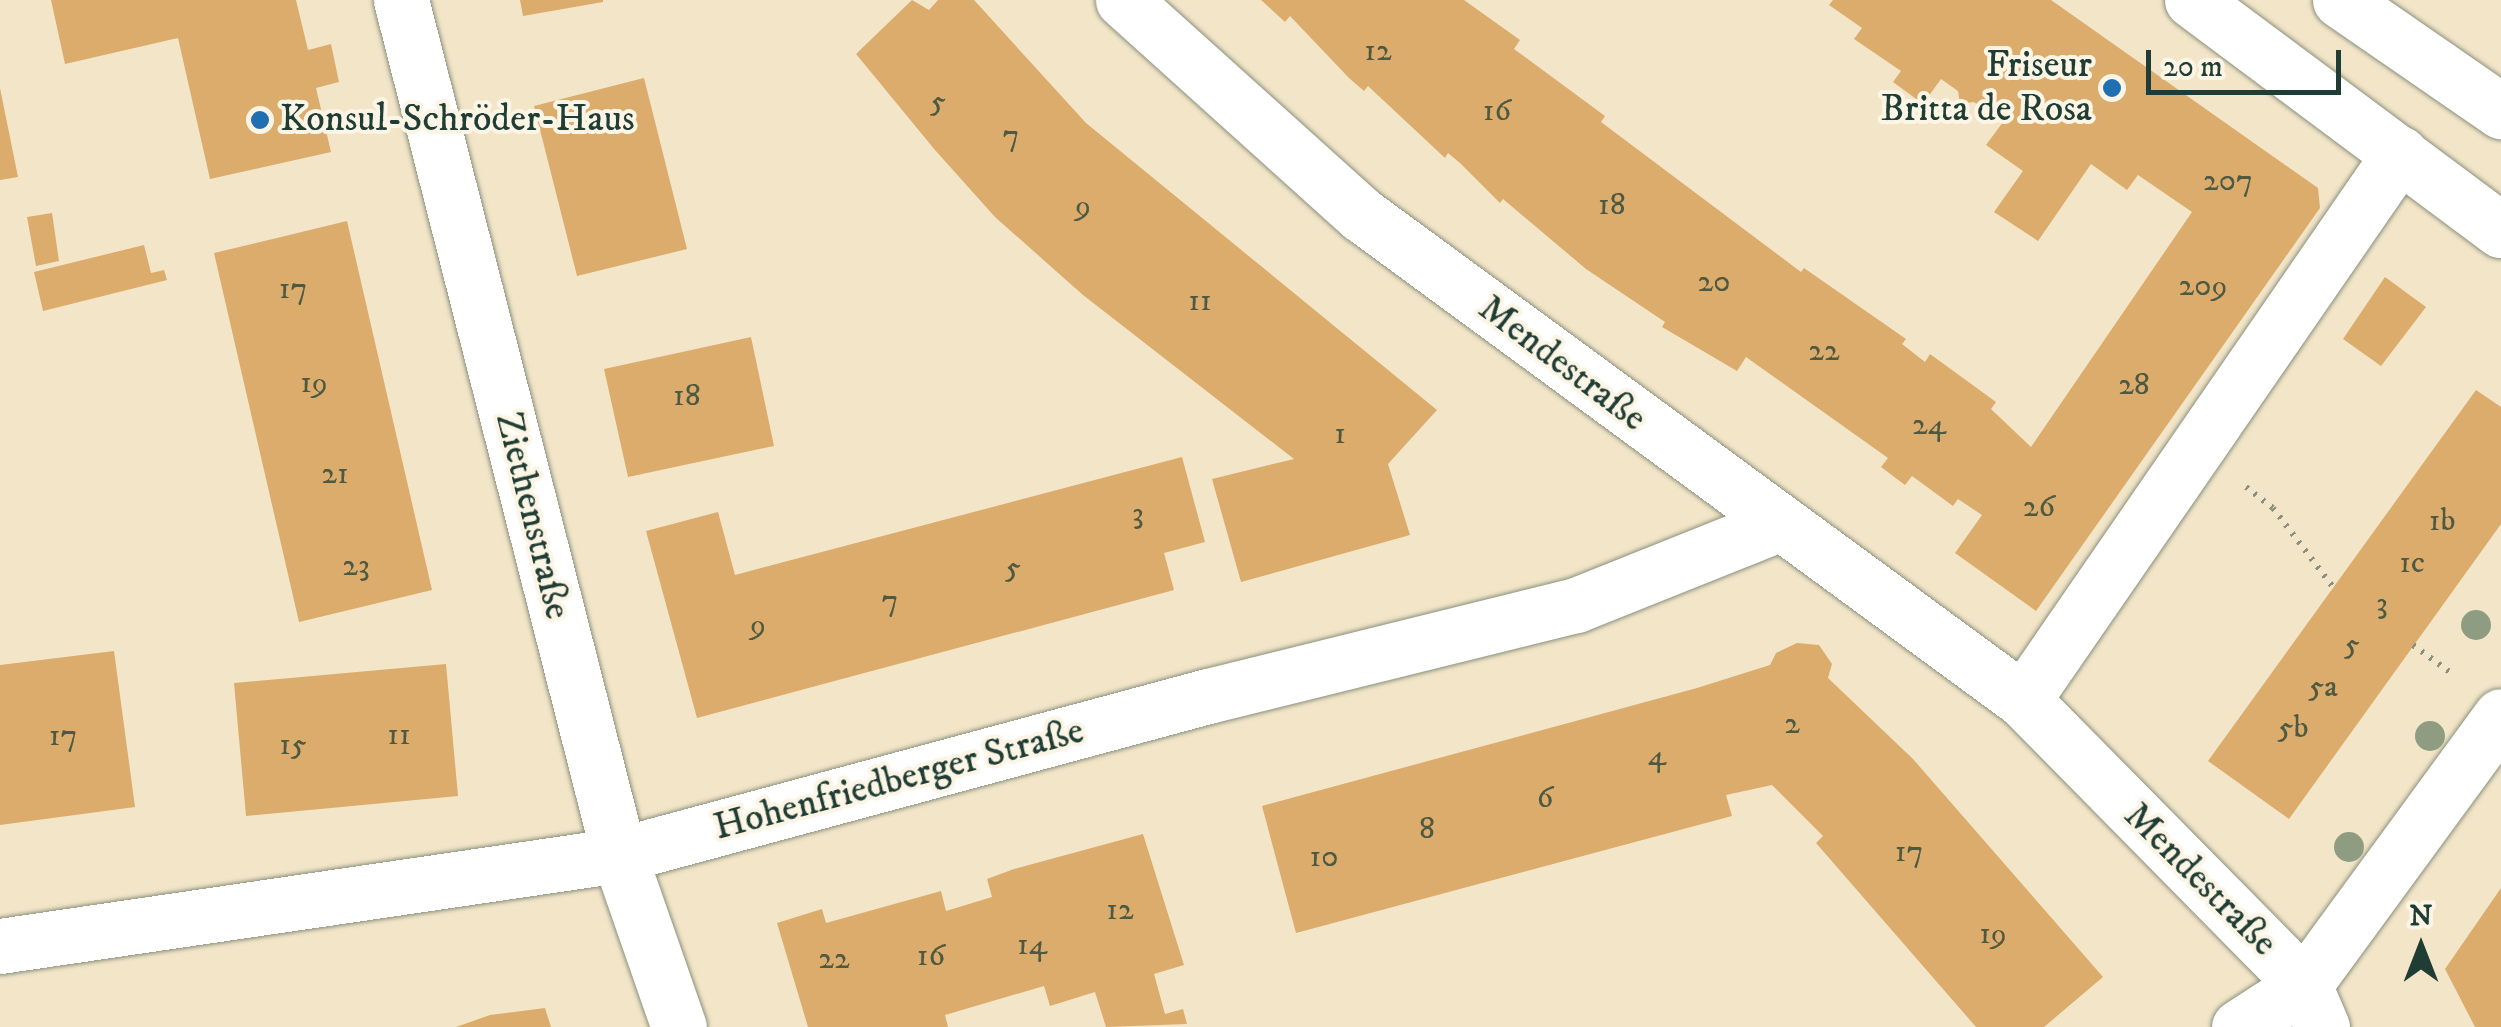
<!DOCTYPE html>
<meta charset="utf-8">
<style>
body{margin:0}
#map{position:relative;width:2501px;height:1027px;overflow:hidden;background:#f3e5c8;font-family:"IM FELL DW Pica",serif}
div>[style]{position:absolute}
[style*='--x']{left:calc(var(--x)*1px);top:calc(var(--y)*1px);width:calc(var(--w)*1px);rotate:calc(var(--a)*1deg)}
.building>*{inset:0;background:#dcac6d}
.path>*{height:6px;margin-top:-3px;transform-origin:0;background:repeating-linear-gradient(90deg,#89917e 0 2.5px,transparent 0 10.5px)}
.roads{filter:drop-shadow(0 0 2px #89917e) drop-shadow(0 0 2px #89917e)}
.minor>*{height:55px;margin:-27.5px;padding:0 27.5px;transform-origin:27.5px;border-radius:27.5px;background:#fff}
.major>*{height:55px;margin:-27.5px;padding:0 27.5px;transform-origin:27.5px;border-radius:27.5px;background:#fff}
.trees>*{width:30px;height:30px;margin:-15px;border-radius:50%;background:#8e9c81}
.dots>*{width:28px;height:28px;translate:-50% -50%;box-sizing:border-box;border:5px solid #fcf5e5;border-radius:50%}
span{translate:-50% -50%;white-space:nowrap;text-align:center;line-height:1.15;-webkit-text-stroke:8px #fcf5e5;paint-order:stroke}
.number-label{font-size:32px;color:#4e5942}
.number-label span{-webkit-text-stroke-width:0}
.poi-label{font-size:38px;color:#1f3d34}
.right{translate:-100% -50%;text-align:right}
.left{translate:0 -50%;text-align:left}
.street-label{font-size:38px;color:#1f3d34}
.north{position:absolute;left:2371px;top:897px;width:100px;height:100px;-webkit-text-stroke:8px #fcf5e5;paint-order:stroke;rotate:0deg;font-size:28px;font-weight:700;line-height:40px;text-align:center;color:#1f3d34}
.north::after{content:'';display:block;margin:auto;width:35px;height:45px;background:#1f3d34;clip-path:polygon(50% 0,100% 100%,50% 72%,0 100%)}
.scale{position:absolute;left:2146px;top:50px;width:195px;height:45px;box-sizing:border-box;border:5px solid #1f3d34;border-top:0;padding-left:12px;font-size:30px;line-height:35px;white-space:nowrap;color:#1f3d34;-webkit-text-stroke:8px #fcf5e5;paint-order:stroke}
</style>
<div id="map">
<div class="building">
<div style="clip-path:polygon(51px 0,296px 0,308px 50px,331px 44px,339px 82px,316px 88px,331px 152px,210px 179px,178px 38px,65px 64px)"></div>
<div style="clip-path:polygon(520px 0,603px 0,603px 2px,523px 16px)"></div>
<div style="clip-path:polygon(912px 0,929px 10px,938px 0,974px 0,1086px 123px,1437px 410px,1388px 464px,1410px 535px,1241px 582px,1212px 479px,1294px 459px,1083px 295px,995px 217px,935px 150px,856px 54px)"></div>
<div style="clip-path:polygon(1261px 0,1464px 0,1520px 40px,1514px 49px,1605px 116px,1601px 122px,1801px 272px,1804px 268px,1906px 339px,1902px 344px,1925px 362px,1930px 354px,1996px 402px,1991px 409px,2031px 447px,2192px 212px,2138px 175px,2127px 190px,2091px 164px,2038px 241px,1994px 212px,2023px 171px,1986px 145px,2003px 122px,1974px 102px,1960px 104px,1958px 91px,1941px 79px,1923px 104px,1893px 82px,1901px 71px,1854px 39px,1862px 28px,1829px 5px,1833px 0,2051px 0,2318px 188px,2320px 208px,2036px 611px,1955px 553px,1982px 515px,1958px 499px,1953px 506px,1912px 476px,1905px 485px,1881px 467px,1888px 458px,1746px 357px,1737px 371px,1662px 327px,1665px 322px,1586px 269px,1503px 199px,1500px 203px,1460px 163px,1448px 153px,1445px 158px,1368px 86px,1364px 91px,1349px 78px,1290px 16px,1285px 22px)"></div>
<div style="clip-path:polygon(644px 78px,687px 249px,577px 276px,534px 106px)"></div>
<div style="clip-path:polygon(0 88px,18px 177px,0 180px)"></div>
<div style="clip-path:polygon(52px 213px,59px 261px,36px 266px,27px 217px)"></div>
<div style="clip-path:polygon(347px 221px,432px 590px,299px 622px,214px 253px)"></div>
<div style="clip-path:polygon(144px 245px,151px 273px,164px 270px,167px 280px,43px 311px,34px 272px)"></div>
<div style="clip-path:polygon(2385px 277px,2426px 307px,2381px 366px,2343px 339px)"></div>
<div style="clip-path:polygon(751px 337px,774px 446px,628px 477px,604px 369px)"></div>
<div style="clip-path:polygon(2476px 390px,2501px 407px,2501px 524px,2289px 819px,2208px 761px)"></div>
<div style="clip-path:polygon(1182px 457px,1205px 542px,1164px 553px,1174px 590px,697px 718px,646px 531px,718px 512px,735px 575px)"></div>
<div style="clip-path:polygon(1797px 643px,1819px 645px,1832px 664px,1828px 678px,1913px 759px,2103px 977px,2044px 1027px,1976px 1027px,1816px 843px,1823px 836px,1772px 785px,1726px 795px,1732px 816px,1296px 933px,1262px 806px,1697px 688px,1770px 665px,1776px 653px)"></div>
<div style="clip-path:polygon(114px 651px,135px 807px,0 825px,0 665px)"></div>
<div style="clip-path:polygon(446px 664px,458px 796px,246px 816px,234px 683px)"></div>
<div style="clip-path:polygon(1143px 834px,1184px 965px,1154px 974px,1165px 1014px,1183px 1009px,1187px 1024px,1106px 1027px,1095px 992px,1050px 1006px,1044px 986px,945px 1015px,948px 1027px,808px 1027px,777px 923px,822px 909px,826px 923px,941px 891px,946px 911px,992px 897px,987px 879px,1014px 869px)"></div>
<div style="clip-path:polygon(2501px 888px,2501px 1027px,2475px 1027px,2445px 969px)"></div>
<div style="clip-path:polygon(545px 1008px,551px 1027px,456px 1027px,490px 1015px)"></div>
</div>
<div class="path">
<div style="--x:2246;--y:487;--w:34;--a:38"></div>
<div style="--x:2273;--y:508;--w:99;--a:52.8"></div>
<div style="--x:2413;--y:645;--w:52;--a:36.4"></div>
</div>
<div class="roads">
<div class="minor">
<div style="--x:401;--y:0;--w:882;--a:75.7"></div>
<div style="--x:619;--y:855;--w:182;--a:70.8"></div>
<div style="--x:1123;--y:0;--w:321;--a:42"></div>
<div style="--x:1362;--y:215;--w:820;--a:36.27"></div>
<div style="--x:2023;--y:700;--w:400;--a:45.4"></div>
<div style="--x:2304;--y:985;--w:46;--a:66.8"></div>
<div style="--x:2023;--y:700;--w:664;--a:-55.42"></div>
<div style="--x:0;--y:946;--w:626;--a:-8.36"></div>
<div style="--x:619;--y:855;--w:610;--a:-15.11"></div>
<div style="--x:1208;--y:696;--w:379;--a:-13.9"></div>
<div style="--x:1576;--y:605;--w:215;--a:-21.8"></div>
<div style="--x:2239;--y:1027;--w:77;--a:-32.9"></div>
<div style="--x:2304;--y:985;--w:333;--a:-53.8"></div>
</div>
<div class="major">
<div style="--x:2192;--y:0;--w:385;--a:36.7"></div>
<div style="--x:2340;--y:0;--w:196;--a:34.6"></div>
</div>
</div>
<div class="trees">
<div style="left:2476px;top:625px"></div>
<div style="left:2430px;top:736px"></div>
<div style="left:2349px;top:847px"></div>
</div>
<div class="dots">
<div style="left:2112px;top:88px;background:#1f6fb2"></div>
<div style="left:260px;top:120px;background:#1f6fb2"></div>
</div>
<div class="number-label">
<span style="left:1378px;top:51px">12</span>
<span style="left:938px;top:102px">5</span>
<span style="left:1497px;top:111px">16</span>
<span style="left:1011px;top:136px">7</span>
<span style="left:2228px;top:181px">207</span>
<span style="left:1612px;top:205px">18</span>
<span style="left:1083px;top:206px">9</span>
<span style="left:1714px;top:282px">20</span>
<span style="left:2203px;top:286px">209</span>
<span style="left:293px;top:289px">17</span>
<span style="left:1200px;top:301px">11</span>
<span style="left:1824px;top:351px">22</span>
<span style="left:314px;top:383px">19</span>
<span style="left:2134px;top:385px">28</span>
<span style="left:687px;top:396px">18</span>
<span style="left:1929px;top:425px">24</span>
<span style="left:1340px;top:434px">1</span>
<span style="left:335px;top:474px">21</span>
<span style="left:2039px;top:507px">26</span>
<span style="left:1138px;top:514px">3</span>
<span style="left:2442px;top:521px">1b</span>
<span style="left:2412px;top:563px">1c</span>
<span style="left:356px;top:566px">23</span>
<span style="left:1013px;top:568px">5</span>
<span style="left:890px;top:601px">7</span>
<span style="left:2382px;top:604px">3</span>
<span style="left:758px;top:625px">9</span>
<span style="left:2352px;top:645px">5</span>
<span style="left:2323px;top:687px">5a</span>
<span style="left:1792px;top:724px">2</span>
<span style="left:2293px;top:728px">5b</span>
<span style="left:399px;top:735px">11</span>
<span style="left:63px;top:736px">17</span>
<span style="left:293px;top:745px">15</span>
<span style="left:1657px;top:756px">4</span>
<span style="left:1545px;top:798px">6</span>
<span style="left:1427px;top:829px">8</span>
<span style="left:1909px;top:852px">17</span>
<span style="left:1324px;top:857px">10</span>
<span style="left:1120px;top:910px">12</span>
<span style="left:1993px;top:934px">19</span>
<span style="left:1032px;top:945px">14</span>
<span style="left:931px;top:956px">16</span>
<span style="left:834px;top:959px">22</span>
</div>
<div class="poi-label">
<span class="right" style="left:2092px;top:88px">Friseur<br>Britta de Rosa</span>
<span class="left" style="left:280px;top:120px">Konsul-Schröder-Haus</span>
</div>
<div class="street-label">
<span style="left:1562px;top:364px;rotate:37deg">Mendestraße</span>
<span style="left:532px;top:516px;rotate:76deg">Ziethenstraße</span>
<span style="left:899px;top:780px;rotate:-15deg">Hohenfriedberger Straße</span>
<span style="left:2200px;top:880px;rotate:45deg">Mendestraße</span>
</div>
<div class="north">N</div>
<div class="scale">20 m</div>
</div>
